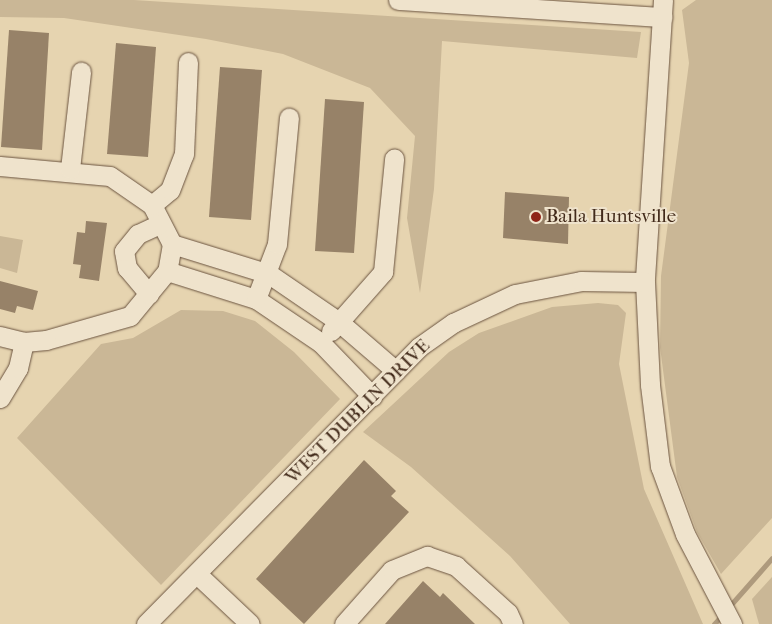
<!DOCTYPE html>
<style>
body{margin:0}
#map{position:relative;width:772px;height:624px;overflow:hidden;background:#e6d4b0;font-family:"IM FELL French Canon",serif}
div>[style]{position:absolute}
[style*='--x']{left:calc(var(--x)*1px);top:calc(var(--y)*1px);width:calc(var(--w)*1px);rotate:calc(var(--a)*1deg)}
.green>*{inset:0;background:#cab796}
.stream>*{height:5px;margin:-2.5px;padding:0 2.5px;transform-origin:2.5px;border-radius:2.5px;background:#ae9a7d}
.building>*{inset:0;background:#978268}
.roads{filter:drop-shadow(0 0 1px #6b5440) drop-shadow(0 0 1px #6b5440)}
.minor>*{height:19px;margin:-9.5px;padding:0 9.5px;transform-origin:9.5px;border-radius:9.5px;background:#efe3cc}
.dots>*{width:14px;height:14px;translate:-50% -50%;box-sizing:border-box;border:2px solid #efe3cc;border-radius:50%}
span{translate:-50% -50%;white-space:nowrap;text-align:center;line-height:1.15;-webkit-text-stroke:4px #efe3cc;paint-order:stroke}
.poi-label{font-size:19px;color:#422a1a}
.left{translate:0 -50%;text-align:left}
.street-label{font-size:19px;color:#422a1a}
</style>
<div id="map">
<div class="green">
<div style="clip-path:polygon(0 0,134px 0,641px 32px,637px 58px,442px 41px,434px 189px,420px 293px,407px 218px,415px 136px,370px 88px,283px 54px,206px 39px,64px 18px,0 17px)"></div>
<div style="clip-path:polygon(696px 0,772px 0,772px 518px,721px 574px,697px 532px,677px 477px,660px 347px,661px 276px,689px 63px,682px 10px)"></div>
<div style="clip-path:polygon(0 236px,23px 240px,17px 273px,0 268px)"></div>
<div style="clip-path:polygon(598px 303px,618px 305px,626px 313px,619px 364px,644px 489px,703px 624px,570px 624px,510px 556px,411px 467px,363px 432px,449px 352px,479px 333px,552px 307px)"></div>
<div style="clip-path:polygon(181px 310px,223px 311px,255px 321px,294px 352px,340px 399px,161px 585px,17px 438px,101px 344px,133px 338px)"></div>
<div style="clip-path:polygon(772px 577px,772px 624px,759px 624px,752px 599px)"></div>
</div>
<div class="stream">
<div style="--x:727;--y:609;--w:68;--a:-48.6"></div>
<div style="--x:714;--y:624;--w:12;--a:-48"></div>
</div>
<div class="building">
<div style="clip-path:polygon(9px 30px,49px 33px,42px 150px,1px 147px)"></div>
<div style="clip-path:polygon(116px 43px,156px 47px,148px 157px,107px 154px)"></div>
<div style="clip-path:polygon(220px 67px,262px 70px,251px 220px,209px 217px)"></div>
<div style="clip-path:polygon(325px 99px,364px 102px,354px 253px,315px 251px)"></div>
<div style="clip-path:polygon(505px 192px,569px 197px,568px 244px,503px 238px)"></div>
<div style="clip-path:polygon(86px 221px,107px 223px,99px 281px,79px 278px,81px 265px,73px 264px,77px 232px,85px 233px)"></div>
<div style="clip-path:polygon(0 281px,38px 291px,33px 310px,17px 306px,15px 313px,0 309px)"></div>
<div style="clip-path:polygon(364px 460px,396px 491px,391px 496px,409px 512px,304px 624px,256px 579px)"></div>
<div style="clip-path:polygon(423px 581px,440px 597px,443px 593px,475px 624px,385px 624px)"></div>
</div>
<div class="roads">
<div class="minor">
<div style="--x:398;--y:0;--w:265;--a:3.7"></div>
<div style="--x:663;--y:0;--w:283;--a:93.7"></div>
<div style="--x:645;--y:282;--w:103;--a:87.2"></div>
<div style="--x:650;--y:385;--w:82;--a:83"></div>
<div style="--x:660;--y:466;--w:72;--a:69.8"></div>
<div style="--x:685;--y:534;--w:102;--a:62.4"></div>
<div style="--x:0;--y:166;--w:110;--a:5.2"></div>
<div style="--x:110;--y:176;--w:51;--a:34.6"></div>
<div style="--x:152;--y:205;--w:44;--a:62.9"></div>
<div style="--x:172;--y:244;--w:27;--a:100"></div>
<div style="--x:167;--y:271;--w:58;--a:129.4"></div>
<div style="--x:130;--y:316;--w:87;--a:164.1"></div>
<div style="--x:46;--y:340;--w:22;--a:175"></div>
<div style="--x:24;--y:342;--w:25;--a:-166"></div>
<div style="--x:70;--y:169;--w:98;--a:-83.5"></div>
<div style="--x:152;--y:205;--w:23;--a:-40"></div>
<div style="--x:170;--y:190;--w:39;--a:-69"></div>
<div style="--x:184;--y:154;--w:92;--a:-87.5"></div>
<div style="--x:172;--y:244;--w:102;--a:17.2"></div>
<div style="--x:269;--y:274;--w:85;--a:34.4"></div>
<div style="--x:339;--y:322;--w:75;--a:40.7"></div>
<div style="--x:167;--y:271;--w:93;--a:17.5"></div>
<div style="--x:256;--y:299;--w:78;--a:34.1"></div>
<div style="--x:321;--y:343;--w:74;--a:46.1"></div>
<div style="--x:149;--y:294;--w:34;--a:-130"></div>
<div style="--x:127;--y:268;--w:17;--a:-100"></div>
<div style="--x:124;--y:251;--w:22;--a:-51"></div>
<div style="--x:138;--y:234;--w:23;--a:-25"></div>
<div style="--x:256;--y:299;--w:59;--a:-69.1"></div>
<div style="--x:277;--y:244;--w:127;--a:-84.6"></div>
<div style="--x:331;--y:331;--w:79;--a:-48.6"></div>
<div style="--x:383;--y:272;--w:114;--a:-84.4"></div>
<div style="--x:0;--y:398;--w:35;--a:-59"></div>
<div style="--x:18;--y:368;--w:27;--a:-77"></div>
<div style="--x:198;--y:575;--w:71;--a:43.3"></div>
<div style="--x:146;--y:624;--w:389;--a:-45.4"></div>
<div style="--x:419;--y:347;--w:42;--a:-35.2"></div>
<div style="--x:453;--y:323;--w:68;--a:-25.1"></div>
<div style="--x:515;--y:294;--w:67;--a:-11.1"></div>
<div style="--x:581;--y:281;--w:64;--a:0.9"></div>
<div style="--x:344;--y:624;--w:72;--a:-48.4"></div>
<div style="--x:392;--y:570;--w:38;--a:-22"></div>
<div style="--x:427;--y:556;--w:31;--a:19"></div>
<div style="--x:456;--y:566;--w:70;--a:42.1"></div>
<div style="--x:508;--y:613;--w:12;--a:66"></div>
</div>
</div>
<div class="dots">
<div style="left:536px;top:217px;background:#8f2418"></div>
</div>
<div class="poi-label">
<span class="left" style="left:546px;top:217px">Baila Huntsville</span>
</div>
<div class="street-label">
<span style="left:358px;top:412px;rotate:-45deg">WEST DUBLIN DRIVE</span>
</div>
</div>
